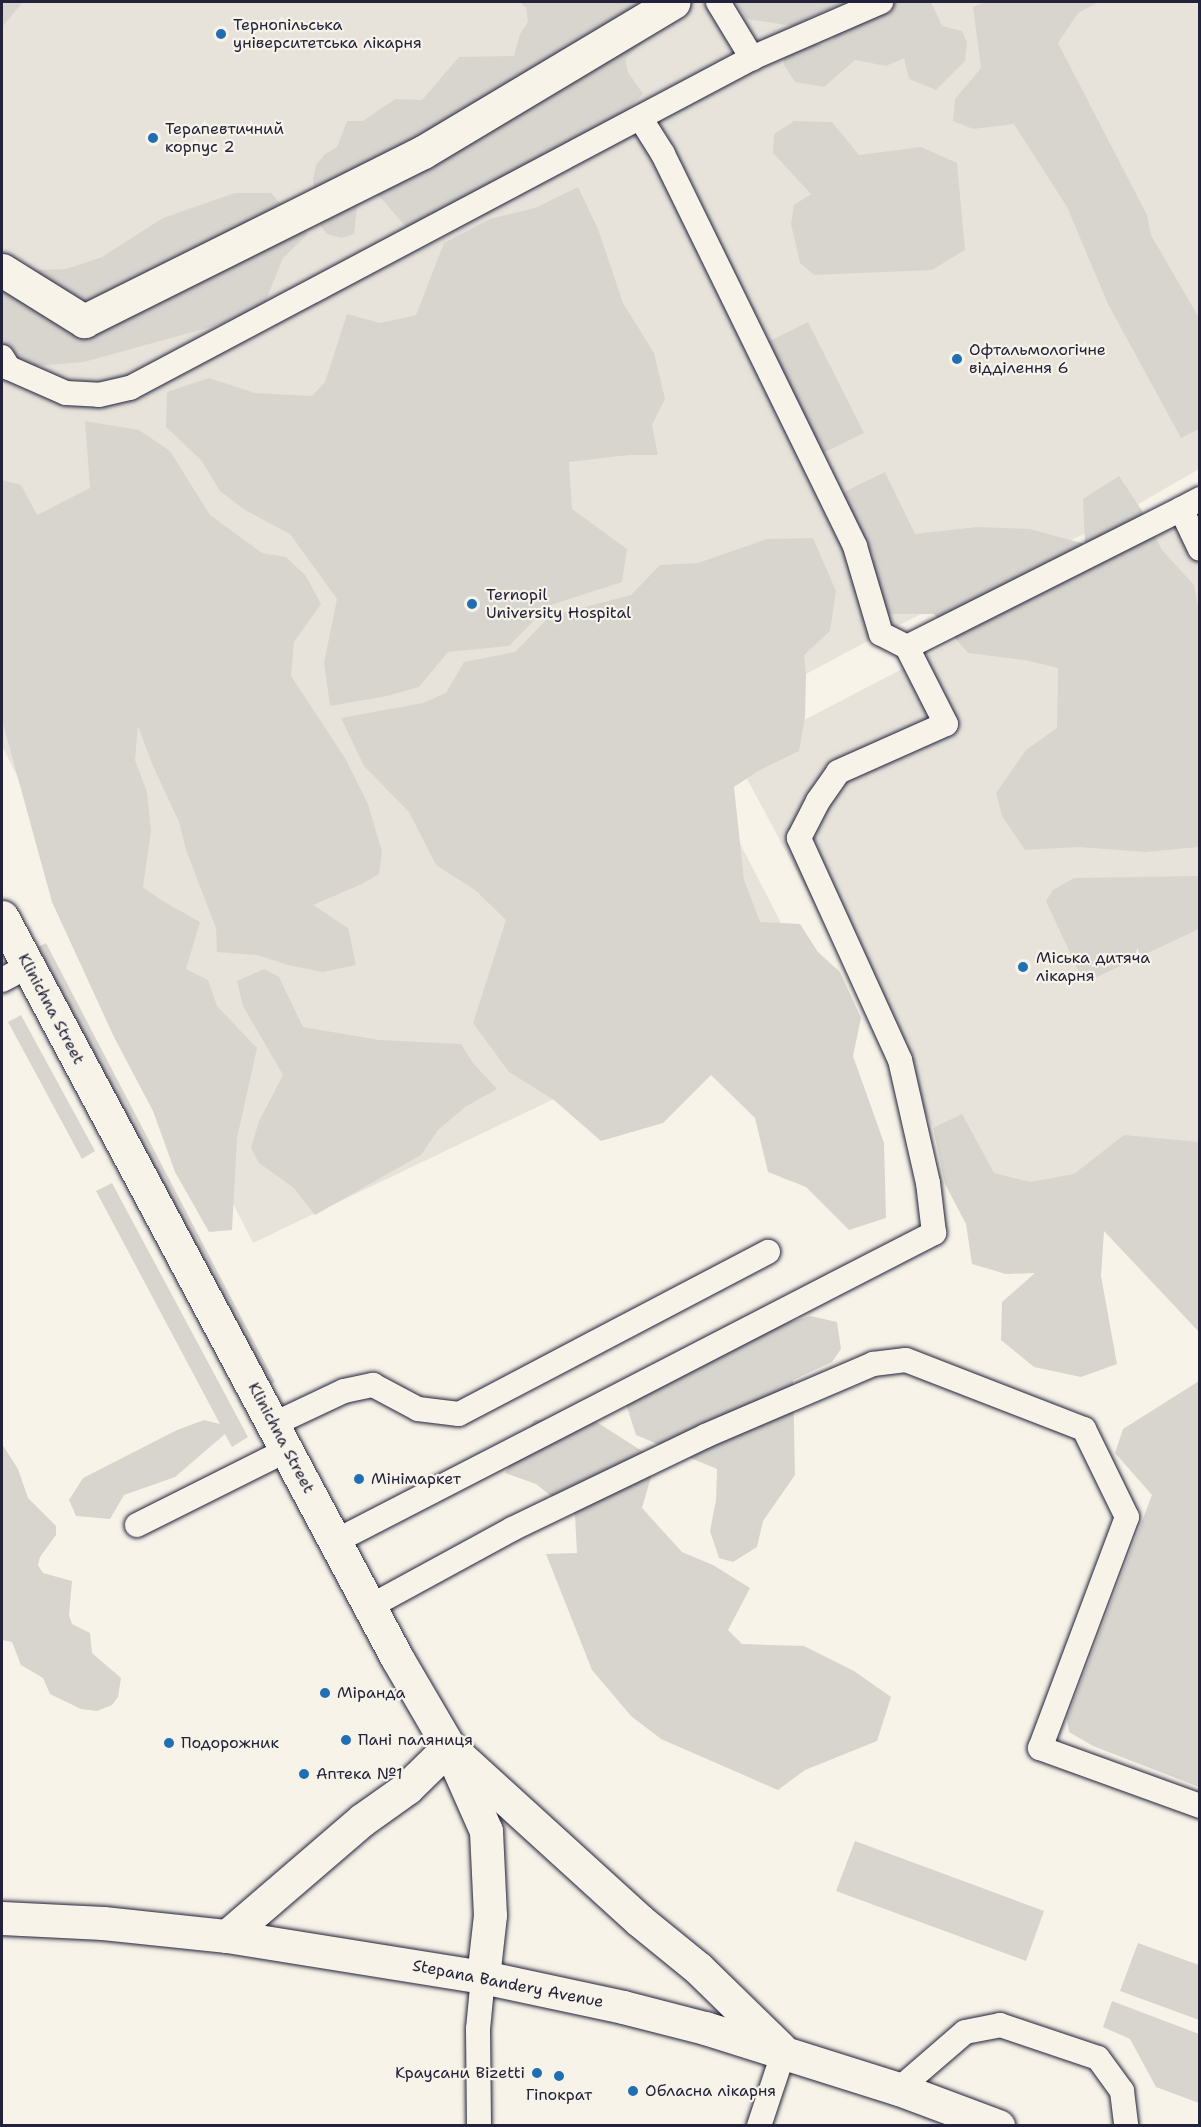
<!DOCTYPE html>
<meta charset="utf-8">
<style>
body{margin:0}
#map{position:relative;width:1201px;height:2127px;overflow:hidden;background:#f7f3e8;font-family:"Shantell Sans",sans-serif}
div>[style]{position:absolute}
[style*='--x']{left:calc(var(--x)*1px);top:calc(var(--y)*1px);width:calc(var(--w)*1px);rotate:calc(var(--a)*1deg)}
.built>*{inset:0;background:#e7e3db}
.green>*{inset:0;background:#d8d5cf}
.roads{filter:drop-shadow(0 0 2px #22223b) drop-shadow(0 0 2px #22223b)}
.service>*{height:24px;margin:-12px;padding:0 12px;transform-origin:12px;border-radius:12px;background:#f7f3e8}
.pedestrian>*{height:33px;margin:-16.5px;padding:0 16.5px;transform-origin:16.5px;border-radius:16.5px;background:#f7f3e8}
.minor>*{height:33px;margin:-16.5px;padding:0 16.5px;transform-origin:16.5px;border-radius:16.5px;background:#f7f3e8}
.primary>*{height:33px;margin:-16.5px;padding:0 16.5px;transform-origin:16.5px;border-radius:16.5px;background:#f7f3e8}
.dots>*{width:16px;height:16px;translate:-50% -50%;box-sizing:border-box;border:3px solid #f7f3e8;border-radius:50%}
span{translate:-50% -50%;white-space:nowrap;text-align:center;line-height:1.15;-webkit-text-stroke:4.5px #f7f3e8;paint-order:stroke}
.poi-label{font-size:16px;color:#22223b}
.left{translate:0 -50%;text-align:left}
.right{translate:-100% -50%;text-align:right}
.street-label{font-size:16px;color:#22223b}
.frame{position:absolute;inset:0;border:3px solid #22223b;pointer-events:none}
</style>
<div id="map">
<div class="built">
<div style="clip-path:polygon(2px 2px,1199px 2px,1199px 469px,1102px 525px,881px 634px,686px 738px,782px 925px,631px 1062px,253px 1243px,2px 746px)"></div>
<div style="clip-path:polygon(1199px 514px,1199px 1178px,1010px 1272px,735px 756px)"></div>
</div>
<div class="green">
<div style="clip-path:polygon(2px 2px,23px 2px,2px 27px)"></div>
<div style="clip-path:polygon(520px 2px,653px 2px,646px 13px,644px 41px,625px 59px,628px 72px,643px 94px,622px 115px,530px 172px,457px 200px,423px 226px,408px 229px,379px 196px,363px 195px,357px 207px,354px 234px,341px 238px,327px 234px,318px 222px,313px 179px,316px 165px,325px 154px,337px 147px,347px 121px,363px 121px,395px 99px,422px 100px,459px 57px,514px 56px,520px 34px,528px 22px,526px 8px)"></div>
<div style="clip-path:polygon(736px 2px,843px 2px,793px 26px,747px 19px)"></div>
<div style="clip-path:polygon(878px 2px,931px 2px,942px 26px,962px 31px,967px 42px,965px 61px,936px 90px,909px 79px,904px 58px,886px 66px,855px 60px,824px 87px,795px 82px,784px 65px,783px 48px,802px 41px,823px 45px,833px 40px,840px 21px)"></div>
<div style="clip-path:polygon(986px 2px,1099px 2px,1078px 13px,1058px 43px,1147px 215px,1151px 235px,1199px 318px,1199px 429px,1181px 438px,1108px 304px,1067px 207px,1014px 124px,973px 129px,953px 121px,955px 99px,981px 68px,973px 7px)"></div>
<div style="clip-path:polygon(794px 121px,832px 122px,859px 155px,921px 147px,957px 163px,965px 250px,932px 270px,814px 275px,800px 263px,791px 224px,794px 205px,811px 194px,773px 153px,774px 134px)"></div>
<div style="clip-path:polygon(578px 187px,598px 229px,623px 303px,654px 353px,665px 399px,652px 425px,658px 455px,629px 455px,569px 462px,572px 509px,627px 549px,622px 582px,548px 606px,509px 646px,448px 652px,419px 687px,387px 696px,330px 706px,324px 663px,337px 599px,290px 534px,245px 510px,220px 491px,201px 460px,166px 427px,167px 392px,209px 378px,255px 393px,312px 396px,325px 382px,347px 314px,380px 323px,416px 315px,444px 243px,490px 219px,535px 208px)"></div>
<div style="clip-path:polygon(235px 193px,271px 193px,308px 234px,283px 258px,264px 305px,218px 325px,84px 362px,35px 366px,5px 355px,2px 351px,2px 284px,30px 270px,66px 269px,102px 257px,163px 218px)"></div>
<div style="clip-path:polygon(808px 322px,864px 433px,821px 454px,766px 343px)"></div>
<div style="clip-path:polygon(85px 421px,139px 430px,170px 451px,210px 515px,262px 553px,286px 557px,306px 576px,321px 604px,294px 642px,291px 676px,345px 758px,368px 804px,382px 852px,379px 874px,362px 884px,313px 905px,348px 928px,356px 965px,323px 972px,288px 965px,257px 955px,217px 952px,216px 928px,186px 850px,179px 822px,153px 766px,138px 726px,135px 760px,147px 792px,151px 831px,143px 887px,161px 900px,200px 922px,186px 969px,208px 980px,217px 1006px,257px 1048px,237px 1138px,232px 1230px,209px 1232px,175px 1172px,153px 1111px,114px 1037px,52px 902px,2px 720px,2px 480px,21px 485px,37px 515px,90px 488px)"></div>
<div style="clip-path:polygon(885px 472px,915px 534px,977px 527px,1030px 529px,1085px 544px,1083px 499px,1119px 476px,1141px 509px,1162px 550px,1194px 585px,1200px 616px,1199px 847px,1145px 852px,1079px 847px,1025px 850px,1002px 816px,996px 793px,1026px 750px,1057px 728px,1058px 668px,1025px 660px,968px 653px,934px 614px,887px 614px,858px 603px,864px 565px,875px 559px,842px 493px)"></div>
<div style="clip-path:polygon(813px 538px,836px 591px,830px 631px,804px 655px,806px 676px,805px 717px,799px 751px,758px 771px,734px 787px,744px 880px,760px 922px,800px 924px,818px 952px,840px 972px,861px 1018px,853px 1056px,884px 1143px,886px 1218px,849px 1230px,806px 1187px,768px 1172px,755px 1118px,711px 1075px,663px 1123px,601px 1141px,554px 1100px,509px 1072px,473px 1023px,506px 920px,475px 890px,436px 865px,409px 812px,364px 766px,341px 718px,423px 703px,446px 693px,464px 662px,515px 652px,550px 616px,631px 595px,660px 565px,698px 563px,767px 539px)"></div>
<div style="clip-path:polygon(1199px 876px,1199px 929px,1084px 983px,1046px 901px,1053px 890px,1074px 878px)"></div>
<div style="clip-path:polygon(46px 943px,275px 1382px,267px 1386px,38px 947px)"></div>
<div style="clip-path:polygon(264px 969px,279px 977px,303px 1027px,379px 1040px,461px 1044px,473px 1063px,497px 1089px,465px 1107px,438px 1130px,421px 1155px,315px 1215px,294px 1188px,259px 1163px,251px 1148px,259px 1121px,283px 1075px,243px 1006px,237px 981px)"></div>
<div style="clip-path:polygon(21px 1015px,95px 1151px,82px 1159px,8px 1022px)"></div>
<div style="clip-path:polygon(962px 1114px,994px 1173px,1030px 1182px,1074px 1174px,1124px 1135px,1199px 1142px,1199px 1332px,1104px 1231px,1101px 1276px,1117px 1364px,1081px 1377px,1034px 1367px,1001px 1340px,1002px 1302px,1035px 1273px,1006px 1274px,972px 1264px,966px 1224px,945px 1184px,933px 1128px)"></div>
<div style="clip-path:polygon(112px 1183px,248px 1437px,232px 1447px,225px 1434px,175px 1477px,124px 1495px,110px 1519px,76px 1516px,69px 1500px,83px 1478px,177px 1430px,204px 1420px,220px 1424px,96px 1191px)"></div>
<div style="clip-path:polygon(810px 1316px,837px 1322px,841px 1349px,832px 1362px,793px 1380px,795px 1475px,763px 1521px,757px 1547px,733px 1562px,719px 1558px,710px 1531px,716px 1500px,717px 1469px,636px 1435px,623px 1395px,727px 1343px)"></div>
<div style="clip-path:polygon(1199px 1381px,1199px 1787px,1093px 1746px,1069px 1732px,1067px 1719px,1152px 1495px,1115px 1453px,1123px 1429px)"></div>
<div style="clip-path:polygon(592px 1419px,656px 1460px,642px 1508px,682px 1552px,713px 1565px,750px 1588px,728px 1630px,742px 1644px,804px 1646px,854px 1671px,891px 1697px,877px 1741px,805px 1770px,778px 1790px,661px 1739px,631px 1716px,592px 1670px,546px 1554px,577px 1553px,575px 1515px,536px 1484px,505px 1473px,534px 1420px)"></div>
<div style="clip-path:polygon(2px 1444px,18px 1469px,28px 1498px,56px 1526px,56px 1535px,40px 1557px,38px 1565px,43px 1573px,72px 1581px,69px 1615px,72px 1624px,90px 1633px,92px 1653px,121px 1678px,118px 1697px,112px 1705px,97px 1711px,81px 1709px,50px 1694px,43px 1678px,21px 1665px,12px 1642px,2px 1640px)"></div>
<div style="clip-path:polygon(855px 1841px,1044px 1911px,1026px 1961px,836px 1891px)"></div>
<div style="clip-path:polygon(1138px 1943px,1199px 1965px,1199px 2020px,1120px 1991px)"></div>
<div style="clip-path:polygon(1112px 2001px,1199px 2034px,1199px 2103px,1156px 2087px,1130px 2039px,1103px 2027px)"></div>
</div>
<div class="roads">
<div class="service">
<div style="--x:718;--y:2;--w:66;--a:58.7"></div>
<div style="--x:2;--y:357;--w:13;--a:58"></div>
<div style="--x:9;--y:368;--w:62;--a:23.7"></div>
<div style="--x:66;--y:393;--w:33;--a:3"></div>
<div style="--x:99;--y:395;--w:32;--a:-13"></div>
<div style="--x:130;--y:388;--w:704;--a:-27.95"></div>
<div style="--x:752;--y:58;--w:141;--a:-23.5"></div>
<div style="--x:1200;--y:499;--w:21;--a:152"></div>
<div style="--x:1181;--y:509;--w:44;--a:64.6"></div>
<div style="--x:907;--y:647;--w:307;--a:-26.7"></div>
<div style="--x:2;--y:980;--w:30;--a:-28"></div>
<div style="--x:274;--y:1424;--w:77;--a:-25.2"></div>
<div style="--x:344;--y:1391;--w:30;--a:-12"></div>
<div style="--x:373;--y:1385;--w:51;--a:28.1"></div>
<div style="--x:418;--y:1409;--w:41;--a:7"></div>
<div style="--x:459;--y:1414;--w:349;--a:-27.7"></div>
<div style="--x:137;--y:1525;--w:168;--a:-26.6"></div>
<div style="--x:336;--y:1541;--w:673;--a:-27.25"></div>
<div style="--x:934;--y:1233;--w:50;--a:-96.8"></div>
<div style="--x:928;--y:1183;--w:126;--a:-102.8"></div>
<div style="--x:900;--y:1060;--w:244;--a:-114.5"></div>
<div style="--x:799;--y:838;--w:42;--a:-62.8"></div>
<div style="--x:818;--y:801;--w:35;--a:-55"></div>
<div style="--x:838;--y:772;--w:118;--a:-24"></div>
<div style="--x:946;--y:724;--w:86;--a:-116.9"></div>
<div style="--x:907;--y:647;--w:29;--a:-153"></div>
<div style="--x:881;--y:634;--w:92;--a:-106.5"></div>
<div style="--x:855;--y:546;--w:436;--a:-116.1"></div>
<div style="--x:663;--y:154;--w:41;--a:-122.2"></div>
<div style="--x:371;--y:1606;--w:161;--a:-28.6"></div>
<div style="--x:512;--y:1529;--w:214;--a:-25.7"></div>
<div style="--x:705;--y:1436;--w:183;--a:-23.2"></div>
<div style="--x:873;--y:1364;--w:33;--a:-7"></div>
<div style="--x:906;--y:1360;--w:191;--a:21.2"></div>
<div style="--x:1084;--y:1429;--w:98;--a:64"></div>
<div style="--x:1127;--y:1517;--w:247;--a:110.6"></div>
<div style="--x:1040;--y:1748;--w:170;--a:19.9"></div>
<div style="--x:899;--y:2089;--w:87;--a:-40.8"></div>
<div style="--x:965;--y:2032;--w:36;--a:-11"></div>
<div style="--x:1000;--y:2025;--w:103;--a:18.6"></div>
<div style="--x:1098;--y:2058;--w:41;--a:54"></div>
<div style="--x:1122;--y:2091;--w:35;--a:83"></div>
<div style="--x:479;--y:2126;--w:97;--a:-90.6"></div>
<div style="--x:478;--y:2029;--w:52;--a:-84.5"></div>
<div style="--x:759;--y:2126;--w:79;--a:-71.6"></div>
</div>
<div class="pedestrian">
<div style="--x:2;--y:270;--w:97;--a:31.9"></div>
<div style="--x:84;--y:321;--w:379;--a:-26.5"></div>
<div style="--x:423;--y:152;--w:292;--a:-30.9"></div>
</div>
<div class="minor">
<div style="--x:2;--y:917;--w:840;--a:61.94"></div>
<div style="--x:397;--y:1658;--w:103;--a:59.7"></div>
<div style="--x:449;--y:1747;--w:92;--a:66.2"></div>
<div style="--x:486;--y:1831;--w:84;--a:87.3"></div>
<div style="--x:490;--y:1915;--w:62;--a:96.4"></div>
</div>
<div class="primary">
<div style="--x:2;--y:1918;--w:101;--a:2.8"></div>
<div style="--x:103;--y:1923;--w:125;--a:6"></div>
<div style="--x:227;--y:1936;--w:259;--a:9.1"></div>
<div style="--x:483;--y:1977;--w:143;--a:12.1"></div>
<div style="--x:623;--y:2007;--w:85;--a:14.4"></div>
<div style="--x:705;--y:2028;--w:203;--a:17.5"></div>
<div style="--x:899;--y:2089;--w:106;--a:20.5"></div>
<div style="--x:227;--y:1936;--w:178;--a:-40.7"></div>
<div style="--x:362;--y:1820;--w:55;--a:-35.4"></div>
<div style="--x:407;--y:1788;--w:59;--a:-44.3"></div>
<div style="--x:449;--y:1747;--w:257;--a:42.3"></div>
<div style="--x:639;--y:1920;--w:76;--a:39.1"></div>
<div style="--x:698;--y:1968;--w:115;--a:44.3"></div>
</div>
</div>
<div class="dots">
<div style="left:221px;top:34px;background:#1f6fb2"></div>
<div style="left:153px;top:138px;background:#1f6fb2"></div>
<div style="left:957px;top:359px;background:#1f6fb2"></div>
<div style="left:472px;top:604px;background:#1f6fb2"></div>
<div style="left:1023px;top:967px;background:#1f6fb2"></div>
<div style="left:359px;top:1479px;background:#1f6fb2"></div>
<div style="left:325px;top:1693px;background:#1f6fb2"></div>
<div style="left:346px;top:1740px;background:#1f6fb2"></div>
<div style="left:169px;top:1743px;background:#1f6fb2"></div>
<div style="left:304px;top:1774px;background:#1f6fb2"></div>
<div style="left:537px;top:2073px;background:#1f6fb2"></div>
<div style="left:559px;top:2076px;background:#1f6fb2"></div>
<div style="left:633px;top:2091px;background:#1f6fb2"></div>
</div>
<div class="poi-label">
<span class="left" style="left:233px;top:34px">Тернопільська<br>університетська лікарня</span>
<span class="left" style="left:165px;top:138px">Терапевтичний<br>корпус 2</span>
<span class="left" style="left:969px;top:359px">Офтальмологічне<br>відділення 6</span>
<span class="left" style="left:486px;top:604px">Ternopil<br>University Hospital</span>
<span class="left" style="left:1036px;top:967px">Міська дитяча<br>лікарня</span>
<span class="left" style="left:371px;top:1479px">Мінімаркет</span>
<span class="left" style="left:337px;top:1693px">Міранда</span>
<span class="left" style="left:358px;top:1740px">Пані паляниця</span>
<span class="left" style="left:181px;top:1743px">Подорожник</span>
<span class="left" style="left:316px;top:1774px">Аптека №1</span>
<span class="right" style="left:525px;top:2073px">Краусани Bizetti</span>
<span class="left" style="left:645px;top:2091px">Обласна лікарня</span>
<span style="left:559px;top:2095px">Гіпократ</span>
</div>
<div class="street-label">
<span style="left:51px;top:1009px;rotate:62deg">Klinichna Street</span>
<span style="left:281px;top:1438px;rotate:62deg">Klinichna Street</span>
<span style="left:508px;top:1984px;rotate:11deg">Stepana Bandery Avenue</span>
</div>
<div class="frame"></div>
</div>
